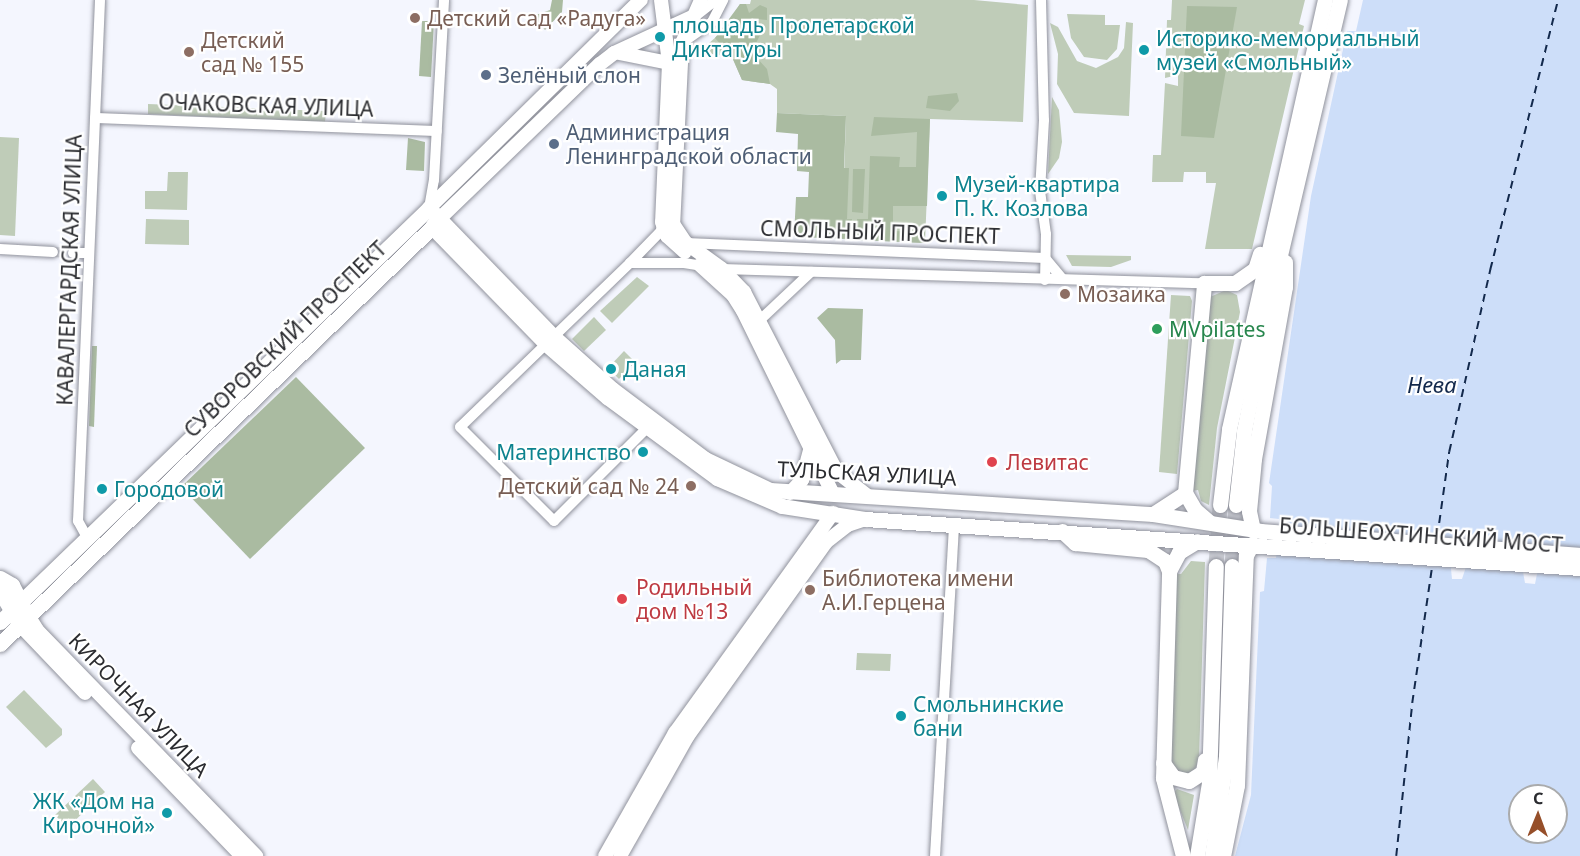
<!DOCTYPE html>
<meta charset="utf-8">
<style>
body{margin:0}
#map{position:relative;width:1580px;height:856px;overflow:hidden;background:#f4f6fe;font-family:"Noto Sans",sans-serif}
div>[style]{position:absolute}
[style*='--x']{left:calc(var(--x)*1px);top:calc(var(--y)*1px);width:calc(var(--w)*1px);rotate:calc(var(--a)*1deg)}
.green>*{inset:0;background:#bfccb8}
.forest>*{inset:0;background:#aabba1}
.water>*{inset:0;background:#cddef9}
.ferry>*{height:1.5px;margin-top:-0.75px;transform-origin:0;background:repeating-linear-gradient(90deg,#13294c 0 8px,transparent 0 14px)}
.minor-tunnel>*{height:10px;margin-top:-5px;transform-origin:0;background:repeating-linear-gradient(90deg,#ccced5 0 10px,transparent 0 15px)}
.secondary-tunnel>*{height:15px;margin-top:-7.5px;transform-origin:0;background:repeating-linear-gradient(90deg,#ccced5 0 15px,transparent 0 23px)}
.roads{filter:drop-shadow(0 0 2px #90929c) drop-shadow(0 0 2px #90929c)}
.minor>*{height:10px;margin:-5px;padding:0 5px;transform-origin:5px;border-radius:5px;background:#fff}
.tertiary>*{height:14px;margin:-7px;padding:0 7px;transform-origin:7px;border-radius:7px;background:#fff}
.secondary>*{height:15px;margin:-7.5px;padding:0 7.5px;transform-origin:7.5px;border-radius:7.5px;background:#fff}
.dots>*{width:16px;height:16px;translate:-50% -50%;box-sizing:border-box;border:3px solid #fff;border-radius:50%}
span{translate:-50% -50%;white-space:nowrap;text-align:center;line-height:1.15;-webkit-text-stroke:4.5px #fff;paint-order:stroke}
.education-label{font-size:21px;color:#785e54}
.left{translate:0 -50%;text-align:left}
.right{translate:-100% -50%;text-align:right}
.culture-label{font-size:21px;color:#0d838f}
.service-label{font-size:21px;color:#4e5e75}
.street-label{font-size:21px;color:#2b2c30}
.leisure-label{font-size:21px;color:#27864d}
.health-label{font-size:21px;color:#be3a42}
.water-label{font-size:22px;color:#13294c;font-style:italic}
.north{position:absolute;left:1508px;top:784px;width:60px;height:60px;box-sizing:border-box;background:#fff;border:2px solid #aaabac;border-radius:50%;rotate:1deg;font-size:16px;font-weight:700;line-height:24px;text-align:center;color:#2b2c30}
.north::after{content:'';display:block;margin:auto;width:21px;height:27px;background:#964f2a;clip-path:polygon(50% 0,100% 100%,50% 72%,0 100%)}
</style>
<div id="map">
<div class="green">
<div style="clip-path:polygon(751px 0,974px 0,1028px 5px,1023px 122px,930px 119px,925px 243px,842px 239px,846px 116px,777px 113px,777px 89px,770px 84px,742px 80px,732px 57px,699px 52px,725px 29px,740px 4px,750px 4px)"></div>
<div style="clip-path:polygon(1172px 0,1305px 0,1299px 24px,1304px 26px,1252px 249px,1205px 249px,1216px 183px,1206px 183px,1206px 172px,1184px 172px,1183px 182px,1152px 182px,1153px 155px,1161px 155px,1165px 83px,1178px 86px,1178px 75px,1165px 78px,1167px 20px,1171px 20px)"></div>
<div style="clip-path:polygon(1067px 14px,1105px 15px,1105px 25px,1120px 25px,1117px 49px,1107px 60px,1084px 57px,1071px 38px)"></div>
<div style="clip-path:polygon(1126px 22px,1133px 23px,1129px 116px,1074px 113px,1057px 84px,1058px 54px,1050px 23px,1058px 27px,1077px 61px,1096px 68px,1118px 57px,1124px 48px)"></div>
<div style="clip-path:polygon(1052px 97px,1059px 110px,1062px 142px,1059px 158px,1048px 174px)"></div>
<div style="clip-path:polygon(148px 104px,326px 111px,325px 122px,148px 114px)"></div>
<div style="clip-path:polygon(0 137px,19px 138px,15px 236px,0 235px)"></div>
<div style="clip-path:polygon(168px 172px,188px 172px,187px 210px,145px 209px,145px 191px,167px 191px)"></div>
<div style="clip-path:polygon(146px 219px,189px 220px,189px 245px,145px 244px)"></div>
<div style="clip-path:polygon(1066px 255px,1131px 256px,1131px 260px,1111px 267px,1072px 266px)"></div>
<div style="clip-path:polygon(637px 277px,649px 286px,612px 323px,600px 311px)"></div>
<div style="clip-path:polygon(1226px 290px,1237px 295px,1240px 312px,1217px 428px,1209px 505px,1201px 501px,1198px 490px,1191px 491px,1210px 297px)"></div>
<div style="clip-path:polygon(1171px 295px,1190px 296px,1192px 301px,1177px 474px,1159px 472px)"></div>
<div style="clip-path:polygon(594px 317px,606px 330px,584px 351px,572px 339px)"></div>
<div style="clip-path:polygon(624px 351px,635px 362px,619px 379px,608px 368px)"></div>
<div style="clip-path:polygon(1191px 561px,1205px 562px,1199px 760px,1195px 769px,1187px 774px,1176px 771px,1169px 762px,1174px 574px,1181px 574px)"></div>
<div style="clip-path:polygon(857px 653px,891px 654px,890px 671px,856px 670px)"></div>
<div style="clip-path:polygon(24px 690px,62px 729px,62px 735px,46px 748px,6px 707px)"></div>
<div style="clip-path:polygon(93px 779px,105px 792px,67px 828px,55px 815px)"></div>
<div style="clip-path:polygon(1177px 789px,1194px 795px,1188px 830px,1173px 793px)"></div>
</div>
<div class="forest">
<div style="clip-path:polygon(552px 0,563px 0,562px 12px,545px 30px,533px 16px,550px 10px)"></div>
<div style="clip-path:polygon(740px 4px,746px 4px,749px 13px,760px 5px,767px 8px,767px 20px,751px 18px,749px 25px,760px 35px,754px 47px,756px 57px,767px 69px,770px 84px,742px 80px,732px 57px,715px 38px)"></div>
<div style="clip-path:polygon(1187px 6px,1237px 7px,1214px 138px,1181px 136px)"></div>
<div style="clip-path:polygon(422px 21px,434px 21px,431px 77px,419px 76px)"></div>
<div style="clip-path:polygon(957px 93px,959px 101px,950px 111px,926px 108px,928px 96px)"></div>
<div style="clip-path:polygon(777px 113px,846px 116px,844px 168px,849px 168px,847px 219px,852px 219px,852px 239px,794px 237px,796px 197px,808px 197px,809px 172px,797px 171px,798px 134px,776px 132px)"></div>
<div style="clip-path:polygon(874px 117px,930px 119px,927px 206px,893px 206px,893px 231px,925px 232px,925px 243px,857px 240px,857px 219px,868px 219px,870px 156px,900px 157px,899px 167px,916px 167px,917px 132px,871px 136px)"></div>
<div style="clip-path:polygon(408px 138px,425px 142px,424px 171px,406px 170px)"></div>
<div style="clip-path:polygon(853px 169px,865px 169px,863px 213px,852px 212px)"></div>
<div style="clip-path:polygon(828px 308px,863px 309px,861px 360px,841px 360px,836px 364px,835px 340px,817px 318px)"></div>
<div style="clip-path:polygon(92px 346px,97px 346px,94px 427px,89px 426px)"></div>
<div style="clip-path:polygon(296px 377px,365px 448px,250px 559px,181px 487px)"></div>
</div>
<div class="water">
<div style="clip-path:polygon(evenodd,1363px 0,1580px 0,1580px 856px,1235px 856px,1251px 795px,1260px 592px,1264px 591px,1267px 558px,1276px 558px,1279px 519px,1270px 518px,1272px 486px,1269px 483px,1311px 196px,1347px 31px,1356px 31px,1363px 0,1459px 531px,1465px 531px,1466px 537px,1466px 567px,1462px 579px,1452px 579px,1451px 569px,1459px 531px,1363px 0,1534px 537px,1543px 543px,1535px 584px,1525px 583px,1523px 572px,1534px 537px,1363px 0,1520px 796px,1556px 796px,1556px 832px,1520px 832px,1520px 796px)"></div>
</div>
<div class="ferry">
<div style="--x:1437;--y:537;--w:86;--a:-82"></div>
<div style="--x:1449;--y:452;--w:187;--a:-77.3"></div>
<div style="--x:1490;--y:270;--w:278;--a:-75.9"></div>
<div style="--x:1396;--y:856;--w:154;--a:-84"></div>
<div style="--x:1412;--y:703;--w:138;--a:-81.7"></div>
</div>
<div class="minor-tunnel">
<div style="--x:53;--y:252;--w:20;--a:3"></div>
</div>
<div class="secondary-tunnel">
<div style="--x:1216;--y:566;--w:61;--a:-86.2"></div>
<div style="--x:1232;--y:566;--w:61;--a:-86.2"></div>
</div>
<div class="roads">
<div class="minor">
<div style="--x:1041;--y:0;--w:120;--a:88.6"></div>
<div style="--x:1044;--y:120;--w:71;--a:93.2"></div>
<div style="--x:1040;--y:191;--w:43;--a:82.1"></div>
<div style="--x:1046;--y:234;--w:46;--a:91.2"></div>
<div style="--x:698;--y:14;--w:23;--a:-38"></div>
<div style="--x:682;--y:43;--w:37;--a:-35"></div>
<div style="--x:712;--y:22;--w:25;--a:-63"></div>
<div style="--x:95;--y:118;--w:342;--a:2.2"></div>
<div style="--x:429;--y:208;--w:28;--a:-80"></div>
<div style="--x:434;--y:180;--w:180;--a:-86.8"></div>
<div style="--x:662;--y:222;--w:9;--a:96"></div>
<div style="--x:661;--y:231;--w:45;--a:134.1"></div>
<div style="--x:630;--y:263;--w:54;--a:0"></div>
<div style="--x:684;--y:263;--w:38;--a:9"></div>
<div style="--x:722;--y:269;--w:482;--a:1.7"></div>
<div style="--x:686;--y:243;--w:359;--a:2.4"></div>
<div style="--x:1045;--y:258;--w:26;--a:50"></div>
<div style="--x:0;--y:249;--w:53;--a:3.2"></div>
<div style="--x:73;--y:253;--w:16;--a:0"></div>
<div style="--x:630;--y:263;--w:236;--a:136"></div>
<div style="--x:460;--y:427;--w:133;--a:45"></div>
<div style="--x:554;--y:521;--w:140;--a:-45"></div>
<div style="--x:760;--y:320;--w:70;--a:-43.3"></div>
<div style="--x:88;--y:539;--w:21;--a:-119"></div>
<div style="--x:78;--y:521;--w:521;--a:-87.58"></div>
<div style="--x:935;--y:856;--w:333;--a:-86.7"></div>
</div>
<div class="tertiary">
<div style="--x:661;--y:0;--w:64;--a:82.8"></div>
<div style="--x:669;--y:63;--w:159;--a:92.5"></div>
<div style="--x:662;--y:222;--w:15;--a:70"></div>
<div style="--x:667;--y:236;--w:24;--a:42"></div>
<div style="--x:701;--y:0;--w:47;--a:113.8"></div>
<div style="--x:682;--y:43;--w:181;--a:92.8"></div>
<div style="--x:673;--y:224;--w:23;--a:56"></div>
<div style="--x:686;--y:243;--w:44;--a:35.8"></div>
<div style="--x:722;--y:269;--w:32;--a:46"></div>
<div style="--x:744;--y:292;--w:203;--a:62.7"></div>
<div style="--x:837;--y:472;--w:37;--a:38"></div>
<div style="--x:619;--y:53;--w:51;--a:11.3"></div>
<div style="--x:429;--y:208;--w:297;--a:-44.5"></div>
<div style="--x:433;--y:225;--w:232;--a:-44"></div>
<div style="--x:600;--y:64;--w:18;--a:-38"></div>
<div style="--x:614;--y:53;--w:88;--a:-24.8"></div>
<div style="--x:700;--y:265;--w:45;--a:42.3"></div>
<div style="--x:733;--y:295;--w:19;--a:58"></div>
<div style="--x:743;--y:311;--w:204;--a:63.8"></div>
<div style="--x:790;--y:493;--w:18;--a:-47"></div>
<div style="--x:802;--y:480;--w:35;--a:-75"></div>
<div style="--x:29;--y:617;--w:15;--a:58"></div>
<div style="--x:37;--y:630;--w:315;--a:45.9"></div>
<div style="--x:20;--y:625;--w:94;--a:46.3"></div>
<div style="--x:138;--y:748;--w:150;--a:46.1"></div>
<div style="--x:605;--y:856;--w:142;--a:-60.4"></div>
<div style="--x:675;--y:733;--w:271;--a:-54.3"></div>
<div style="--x:620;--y:856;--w:137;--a:-60.6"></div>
<div style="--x:687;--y:737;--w:239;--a:-54.5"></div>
<div style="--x:826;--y:542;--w:28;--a:-38"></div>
<div style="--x:848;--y:525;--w:18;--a:-19"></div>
</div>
<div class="secondary">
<div style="--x:1220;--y:505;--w:77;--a:-83.2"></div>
<div style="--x:1229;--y:429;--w:440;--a:-77.4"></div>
<div style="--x:1236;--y:505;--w:74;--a:-83.8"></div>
<div style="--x:1244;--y:431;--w:149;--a:-78.8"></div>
<div style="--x:1273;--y:285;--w:293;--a:-76.8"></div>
<div style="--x:1153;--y:514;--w:38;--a:-33"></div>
<div style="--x:1209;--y:522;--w:18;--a:-139"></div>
<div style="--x:1195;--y:510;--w:20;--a:-120"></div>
<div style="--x:1185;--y:493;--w:211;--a:-84.8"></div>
<div style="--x:1204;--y:283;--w:31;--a:0"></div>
<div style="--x:1235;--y:283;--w:24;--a:-35"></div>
<div style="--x:1255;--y:269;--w:16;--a:-72"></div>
<div style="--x:1253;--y:530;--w:19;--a:-102"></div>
<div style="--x:1249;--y:511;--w:52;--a:-84.5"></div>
<div style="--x:1254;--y:459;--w:175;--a:-79.8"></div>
<div style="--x:1285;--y:287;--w:25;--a:-90"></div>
<div style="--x:1062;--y:531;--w:18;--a:43"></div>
<div style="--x:1075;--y:543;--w:73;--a:5.5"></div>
<div style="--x:1148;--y:550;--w:20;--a:33"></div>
<div style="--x:1165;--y:561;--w:11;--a:68"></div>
<div style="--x:0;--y:578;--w:14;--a:30"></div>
<div style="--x:12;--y:585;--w:28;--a:63"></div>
<div style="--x:0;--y:591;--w:32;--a:60"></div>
<div style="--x:0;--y:622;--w:596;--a:-43.98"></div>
<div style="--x:429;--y:208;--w:180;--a:45.9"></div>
<div style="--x:554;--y:337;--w:78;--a:41.9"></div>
<div style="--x:612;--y:389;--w:116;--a:37"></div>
<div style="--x:705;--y:459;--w:72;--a:25.5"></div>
<div style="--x:770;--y:490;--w:384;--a:3.6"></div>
<div style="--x:1153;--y:514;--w:109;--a:8.9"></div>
<div style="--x:1261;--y:531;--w:320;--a:4.3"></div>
<div style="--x:0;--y:644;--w:600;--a:-43.99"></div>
<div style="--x:432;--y:227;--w:163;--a:45.7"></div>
<div style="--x:546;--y:344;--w:81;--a:41"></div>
<div style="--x:607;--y:397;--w:137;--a:36.4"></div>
<div style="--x:717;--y:478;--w:71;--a:23.3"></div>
<div style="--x:782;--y:506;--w:84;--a:8.9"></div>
<div style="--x:865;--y:519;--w:717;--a:3.92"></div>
<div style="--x:1163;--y:763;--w:17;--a:54"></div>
<div style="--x:1173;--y:777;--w:16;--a:14"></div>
<div style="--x:1189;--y:781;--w:17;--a:-33"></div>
<div style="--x:1203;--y:772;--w:12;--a:-81"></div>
<div style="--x:1183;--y:856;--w:81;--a:-104.4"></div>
<div style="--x:1163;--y:778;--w:207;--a:-88.3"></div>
<div style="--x:1169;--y:571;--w:21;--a:-62"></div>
<div style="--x:1179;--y:552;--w:21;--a:-31"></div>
<div style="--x:1197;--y:856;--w:74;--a:-80.7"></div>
<div style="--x:1209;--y:783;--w:217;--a:-88.2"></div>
<div style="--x:1212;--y:856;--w:101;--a:-82"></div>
<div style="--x:1226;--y:756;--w:190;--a:-88.2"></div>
<div style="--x:1223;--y:856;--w:72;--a:-78.8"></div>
<div style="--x:1237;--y:785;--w:230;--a:-87.8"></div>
<div style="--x:1246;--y:555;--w:13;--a:-61"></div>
</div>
</div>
<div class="dots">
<div style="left:415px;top:18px;background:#8d6e63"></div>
<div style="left:660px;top:37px;background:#0f9aa8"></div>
<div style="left:1144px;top:50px;background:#0f9aa8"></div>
<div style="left:189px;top:52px;background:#8d6e63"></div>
<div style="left:486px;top:75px;background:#5c6f8a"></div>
<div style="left:554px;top:144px;background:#5c6f8a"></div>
<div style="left:942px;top:196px;background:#0f9aa8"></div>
<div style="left:1065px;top:294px;background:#8d6e63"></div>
<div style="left:1157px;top:329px;background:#2e9e5b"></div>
<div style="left:611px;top:369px;background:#0f9aa8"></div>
<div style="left:643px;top:452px;background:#0f9aa8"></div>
<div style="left:992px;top:462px;background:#e0444e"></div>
<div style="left:691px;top:486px;background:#8d6e63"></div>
<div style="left:102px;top:489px;background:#0f9aa8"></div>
<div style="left:810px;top:590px;background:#8d6e63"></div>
<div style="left:622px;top:599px;background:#e0444e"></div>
<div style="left:901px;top:716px;background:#0f9aa8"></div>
<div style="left:167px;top:813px;background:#0f9aa8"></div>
</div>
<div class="education-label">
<span class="left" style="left:427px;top:18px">Детский сад «Радуга»</span>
<span class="left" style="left:201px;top:52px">Детский<br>сад № 155</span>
<span class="left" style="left:1077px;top:294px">Мозаика</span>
<span class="right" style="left:679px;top:486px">Детский сад № 24</span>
<span class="left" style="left:822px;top:590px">Библиотека имени<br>А.И.Герцена</span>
</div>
<div class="culture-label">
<span class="left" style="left:672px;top:37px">площадь Пролетарской<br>Диктатуры</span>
<span class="left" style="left:1156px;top:50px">Историко-мемориальный<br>музей «Смольный»</span>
<span class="left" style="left:954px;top:196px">Музей-квартира<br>П. К. Козлова</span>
<span class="left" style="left:623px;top:369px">Даная</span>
<span class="right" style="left:631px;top:452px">Материнство</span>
<span class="left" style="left:114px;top:489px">Городовой</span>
<span class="left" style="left:913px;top:716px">Смольнинские<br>бани</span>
<span class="right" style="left:155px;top:813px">ЖК «Дом на<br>Кирочной»</span>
</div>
<div class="service-label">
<span class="left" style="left:498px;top:75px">Зелёный слон</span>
<span class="left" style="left:566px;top:144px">Администрация<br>Ленинградской области</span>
</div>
<div class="street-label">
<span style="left:266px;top:105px;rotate:2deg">ОЧАКОВСКАЯ УЛИЦА</span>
<span style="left:880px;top:232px;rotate:2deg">СМОЛЬНЫЙ ПРОСПЕКТ</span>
<span style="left:69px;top:270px;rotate:-88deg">КАВАЛЕРГАРДСКАЯ УЛИЦА</span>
<span style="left:285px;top:339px;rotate:-44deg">СУВОРОВСКИЙ ПРОСПЕКТ</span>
<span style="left:867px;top:473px;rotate:3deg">ТУЛЬСКАЯ УЛИЦА</span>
<span style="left:1421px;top:535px;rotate:4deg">БОЛЬШЕОХТИНСКИЙ МОСТ</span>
<span style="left:139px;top:705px;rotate:46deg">КИРОЧНАЯ УЛИЦА</span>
</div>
<div class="leisure-label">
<span class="left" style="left:1169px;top:329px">MVpilates</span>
</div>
<div class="health-label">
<span class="left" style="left:1006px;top:462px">Левитас</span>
<span class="left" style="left:636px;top:599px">Родильный<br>дом №13</span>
</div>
<div class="water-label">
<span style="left:1432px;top:385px">Нева</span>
</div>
<div class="north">С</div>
</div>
